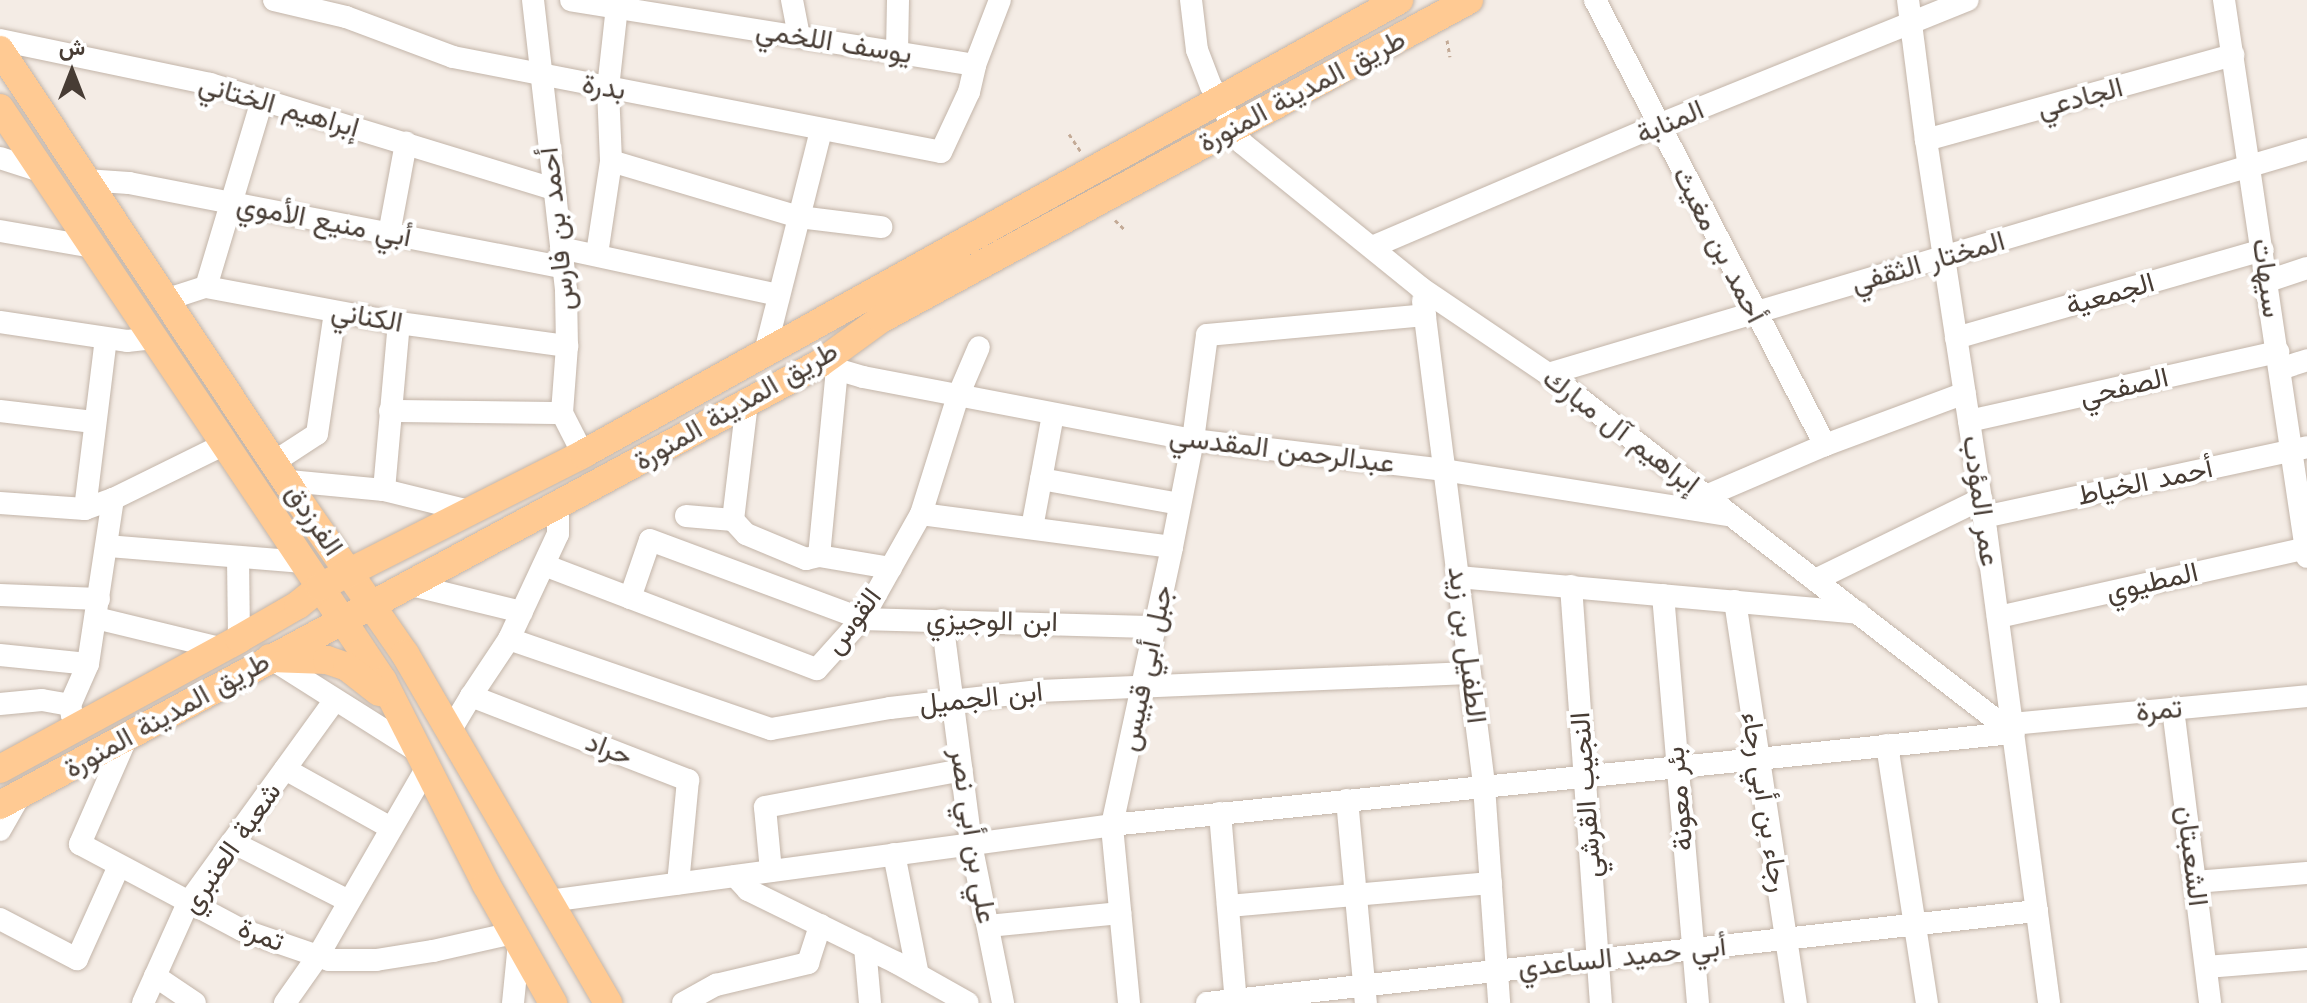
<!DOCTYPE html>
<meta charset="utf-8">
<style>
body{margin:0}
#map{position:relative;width:2307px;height:1003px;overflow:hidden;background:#f4ece5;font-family:"Work Sans",Vazirmatn,sans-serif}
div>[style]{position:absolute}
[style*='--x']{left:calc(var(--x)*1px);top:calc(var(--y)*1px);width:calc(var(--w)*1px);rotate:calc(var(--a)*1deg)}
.path>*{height:3px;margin-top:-1.5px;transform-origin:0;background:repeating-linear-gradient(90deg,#c3aa96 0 4px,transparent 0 8px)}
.roads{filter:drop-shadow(0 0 2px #c3b5a9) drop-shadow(0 0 2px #c3b5a9)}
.minor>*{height:22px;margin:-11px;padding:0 11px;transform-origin:11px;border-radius:11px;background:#fff}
.major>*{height:28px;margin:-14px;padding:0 14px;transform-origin:14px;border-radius:14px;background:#ffca93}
span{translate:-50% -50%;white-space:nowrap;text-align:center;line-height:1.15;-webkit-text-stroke:8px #fff;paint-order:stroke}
.street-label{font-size:28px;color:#473c34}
.north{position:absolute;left:32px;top:32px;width:80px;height:80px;-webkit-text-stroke:6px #fff;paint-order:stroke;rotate:0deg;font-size:22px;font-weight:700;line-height:32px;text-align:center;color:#473c34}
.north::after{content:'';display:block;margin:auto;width:28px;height:36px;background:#473c34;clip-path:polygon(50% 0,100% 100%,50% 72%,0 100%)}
</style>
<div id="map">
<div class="path">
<div style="--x:1447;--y:40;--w:17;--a:80"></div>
<div style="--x:1069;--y:134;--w:22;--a:56"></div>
<div style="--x:1115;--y:220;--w:16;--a:45"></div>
</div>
<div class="roads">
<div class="minor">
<div style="--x:274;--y:0;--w:74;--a:13.3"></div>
<div style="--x:346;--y:17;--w:114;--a:20.5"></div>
<div style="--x:453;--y:57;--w:497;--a:11"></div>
<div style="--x:941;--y:152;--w:66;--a:-65"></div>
<div style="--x:969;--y:92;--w:28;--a:-77"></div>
<div style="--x:975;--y:65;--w:409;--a:-170.9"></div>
<div style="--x:533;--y:0;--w:292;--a:83.5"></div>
<div style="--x:566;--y:290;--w:56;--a:89"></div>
<div style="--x:567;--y:346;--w:67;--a:94.3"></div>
<div style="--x:562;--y:413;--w:46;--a:62.9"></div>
<div style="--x:792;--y:0;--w:36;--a:79"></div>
<div style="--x:1191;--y:0;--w:50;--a:83.2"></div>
<div style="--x:1197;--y:50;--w:39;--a:69"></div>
<div style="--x:1211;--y:86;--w:65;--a:61.5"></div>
<div style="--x:1242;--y:143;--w:230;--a:39"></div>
<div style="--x:1421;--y:288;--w:153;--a:34.1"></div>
<div style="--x:1548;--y:374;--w:587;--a:37.67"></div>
<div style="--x:1595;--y:0;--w:501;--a:62.67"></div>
<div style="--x:1908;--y:0;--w:141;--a:82.7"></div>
<div style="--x:1926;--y:140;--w:395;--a:81.3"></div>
<div style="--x:1986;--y:530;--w:477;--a:82.4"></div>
<div style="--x:2224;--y:0;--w:563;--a:81.52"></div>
<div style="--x:0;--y:40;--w:215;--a:11.8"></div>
<div style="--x:210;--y:84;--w:360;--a:17"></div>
<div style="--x:897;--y:52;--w:52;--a:-88.9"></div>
<div style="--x:975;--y:65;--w:70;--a:-69"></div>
<div style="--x:1926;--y:140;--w:319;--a:-15.5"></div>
<div style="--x:0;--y:158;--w:45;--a:18"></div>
<div style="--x:611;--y:161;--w:196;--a:16.6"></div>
<div style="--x:799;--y:217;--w:83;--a:7"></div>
<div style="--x:85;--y:180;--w:44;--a:3.9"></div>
<div style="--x:129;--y:183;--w:442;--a:11"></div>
<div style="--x:0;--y:231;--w:94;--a:9.8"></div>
<div style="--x:389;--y:234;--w:93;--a:-79.4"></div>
<div style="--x:1372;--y:247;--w:311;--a:-23.1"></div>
<div style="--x:1658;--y:125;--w:334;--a:-22"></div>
<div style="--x:561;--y:248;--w:222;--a:12.2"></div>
<div style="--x:597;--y:254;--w:94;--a:-81.4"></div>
<div style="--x:611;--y:161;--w:73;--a:-92.4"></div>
<div style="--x:608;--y:88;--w:81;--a:-83.7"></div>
<div style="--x:2268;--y:281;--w:41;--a:-18.4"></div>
<div style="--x:206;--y:287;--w:195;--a:-73.3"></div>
<div style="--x:168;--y:299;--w:40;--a:-18"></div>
<div style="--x:206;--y:287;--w:196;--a:10.6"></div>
<div style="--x:399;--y:323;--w:170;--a:7.8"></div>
<div style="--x:1423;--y:301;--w:489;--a:82.8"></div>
<div style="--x:1484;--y:786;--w:218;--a:86"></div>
<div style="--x:0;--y:322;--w:128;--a:8.5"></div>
<div style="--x:127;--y:341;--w:27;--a:-6"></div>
<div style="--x:1956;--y:338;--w:319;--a:-16"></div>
<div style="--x:765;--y:352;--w:228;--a:-75.8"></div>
<div style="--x:819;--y:364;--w:46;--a:16.5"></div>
<div style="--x:863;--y:377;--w:336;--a:10.8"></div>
<div style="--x:1193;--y:440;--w:253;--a:6.8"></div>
<div style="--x:1444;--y:470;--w:288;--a:9"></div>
<div style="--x:2280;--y:369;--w:28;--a:-18"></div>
<div style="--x:1548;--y:374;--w:792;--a:-16.51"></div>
<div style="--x:0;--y:411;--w:94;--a:6.7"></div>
<div style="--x:390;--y:411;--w:172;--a:0.7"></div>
<div style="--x:1969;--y:421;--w:317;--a:-12.6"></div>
<div style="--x:274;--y:462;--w:51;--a:-33.1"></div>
<div style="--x:317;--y:434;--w:123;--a:-81.6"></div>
<div style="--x:1041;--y:479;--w:141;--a:10.2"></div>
<div style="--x:289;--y:481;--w:95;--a:5.4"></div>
<div style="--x:384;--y:490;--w:88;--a:13.9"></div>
<div style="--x:384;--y:490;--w:168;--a:-84.9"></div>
<div style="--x:1706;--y:496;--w:129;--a:-23.2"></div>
<div style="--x:1825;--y:445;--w:149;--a:-20.4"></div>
<div style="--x:0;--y:503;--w:85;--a:4"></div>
<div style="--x:85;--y:509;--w:30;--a:-20"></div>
<div style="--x:113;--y:499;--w:125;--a:-26.2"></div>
<div style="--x:85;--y:509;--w:171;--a:-83"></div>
<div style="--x:921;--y:514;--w:253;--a:7.5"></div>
<div style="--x:686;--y:516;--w:47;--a:4.9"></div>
<div style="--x:733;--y:520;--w:118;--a:-83.2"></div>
<div style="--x:1984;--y:517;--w:330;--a:-12.2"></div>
<div style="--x:733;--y:520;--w:19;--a:47"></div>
<div style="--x:746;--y:534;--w:65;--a:22.6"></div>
<div style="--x:806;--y:559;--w:13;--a:-13"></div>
<div style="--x:819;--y:556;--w:73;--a:9.5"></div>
<div style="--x:1032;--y:528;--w:115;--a:-79.5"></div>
<div style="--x:108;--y:546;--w:197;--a:4.7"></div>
<div style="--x:819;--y:556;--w:188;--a:-84.5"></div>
<div style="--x:238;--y:557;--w:82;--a:89.3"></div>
<div style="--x:544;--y:565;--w:292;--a:20.9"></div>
<div style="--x:817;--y:669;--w:67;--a:-48"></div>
<div style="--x:862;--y:619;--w:120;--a:-60.7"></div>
<div style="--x:921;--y:514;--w:124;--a:-72.6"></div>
<div style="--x:958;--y:396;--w:53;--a:-66.8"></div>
<div style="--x:1458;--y:577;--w:402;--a:5.1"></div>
<div style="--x:1815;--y:580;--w:185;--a:-26"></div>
<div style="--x:411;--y:585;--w:114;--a:13.7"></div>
<div style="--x:1571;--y:586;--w:418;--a:85.9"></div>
<div style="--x:0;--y:595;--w:99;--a:2.3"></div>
<div style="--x:1663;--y:595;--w:409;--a:85.1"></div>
<div style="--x:630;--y:598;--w:61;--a:-71"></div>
<div style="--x:650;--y:540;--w:226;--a:20.4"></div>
<div style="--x:862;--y:619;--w:294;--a:1.6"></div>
<div style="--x:1735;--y:601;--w:407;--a:81.4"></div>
<div style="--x:1998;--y:617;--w:316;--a:-12.6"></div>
<div style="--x:96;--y:618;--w:128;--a:13.6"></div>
<div style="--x:942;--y:620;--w:226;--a:82.6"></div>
<div style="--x:971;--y:844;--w:162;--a:78.6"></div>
<div style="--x:509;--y:639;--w:277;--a:19"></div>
<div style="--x:771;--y:729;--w:121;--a:-10"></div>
<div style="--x:890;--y:708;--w:150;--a:-6.5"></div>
<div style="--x:1039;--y:691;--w:431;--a:-2.4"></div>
<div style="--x:0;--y:655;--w:88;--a:5.8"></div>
<div style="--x:270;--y:658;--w:178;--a:32.3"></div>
<div style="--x:471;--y:696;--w:69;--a:-56.3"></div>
<div style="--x:509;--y:639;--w:116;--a:-65"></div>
<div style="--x:558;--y:534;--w:28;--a:-90"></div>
<div style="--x:0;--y:704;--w:42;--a:-5.4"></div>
<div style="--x:42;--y:700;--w:28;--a:10"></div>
<div style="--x:2173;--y:709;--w:296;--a:82.8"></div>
<div style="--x:2012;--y:724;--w:296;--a:-5.4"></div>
<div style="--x:80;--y:725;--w:13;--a:-129"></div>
<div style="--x:72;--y:715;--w:10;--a:-101"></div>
<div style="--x:70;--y:705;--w:45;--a:-66.3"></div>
<div style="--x:88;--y:664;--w:167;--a:-81.4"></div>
<div style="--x:450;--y:731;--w:41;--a:-59"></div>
<div style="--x:471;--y:696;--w:233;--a:21.2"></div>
<div style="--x:688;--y:780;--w:104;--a:95.5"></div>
<div style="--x:126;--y:739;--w:115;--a:113.7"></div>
<div style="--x:80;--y:844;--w:183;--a:28"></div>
<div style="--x:242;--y:930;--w:92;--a:19"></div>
<div style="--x:329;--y:960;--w:47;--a:0"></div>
<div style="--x:376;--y:960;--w:58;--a:-9"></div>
<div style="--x:433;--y:951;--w:82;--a:-12.7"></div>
<div style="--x:1887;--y:745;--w:261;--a:81.2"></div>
<div style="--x:285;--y:769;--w:121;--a:29.1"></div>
<div style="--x:1347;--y:800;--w:204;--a:84.7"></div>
<div style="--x:1220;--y:813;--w:191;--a:85.2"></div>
<div style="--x:0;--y:830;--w:40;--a:-60.3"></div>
<div style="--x:232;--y:842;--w:131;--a:26.8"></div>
<div style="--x:894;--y:854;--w:123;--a:78.8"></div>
<div style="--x:771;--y:871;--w:64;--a:-95.4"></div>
<div style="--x:765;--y:807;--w:200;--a:-10.6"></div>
<div style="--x:735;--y:876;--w:19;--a:47"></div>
<div style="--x:748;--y:890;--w:166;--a:26.1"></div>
<div style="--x:897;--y:963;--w:81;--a:29.4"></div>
<div style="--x:2195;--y:882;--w:112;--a:-4.6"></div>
<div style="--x:549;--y:901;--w:577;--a:-7.67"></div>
<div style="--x:1121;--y:824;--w:897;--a:-5.83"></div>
<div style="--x:1228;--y:906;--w:264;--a:-5"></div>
<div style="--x:0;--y:919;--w:87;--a:27.5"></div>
<div style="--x:77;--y:959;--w:102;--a:-65.7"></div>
<div style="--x:988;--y:926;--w:133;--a:-5.6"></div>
<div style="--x:865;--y:947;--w:56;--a:84.9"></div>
<div style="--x:2206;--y:967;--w:101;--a:-4.5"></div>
<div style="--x:155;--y:976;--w:48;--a:34"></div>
<div style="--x:143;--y:1003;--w:110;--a:-65.8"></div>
<div style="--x:188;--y:903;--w:249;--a:-54.1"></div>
<div style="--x:285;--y:1003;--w:57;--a:-54.9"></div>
<div style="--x:318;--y:956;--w:218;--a:-60"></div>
<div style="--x:513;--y:1003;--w:60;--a:-84.3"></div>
<div style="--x:683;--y:1003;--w:38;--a:-29"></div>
<div style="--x:716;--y:985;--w:95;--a:-13.4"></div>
<div style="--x:808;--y:963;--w:40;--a:-72"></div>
<div style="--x:1129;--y:1003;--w:179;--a:-95.5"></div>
<div style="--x:1112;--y:825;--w:284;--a:-77.8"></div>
<div style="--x:1172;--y:547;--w:109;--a:-78.9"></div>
<div style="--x:1193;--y:440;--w:106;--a:-82.4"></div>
<div style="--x:1207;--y:335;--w:219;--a:-5.2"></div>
<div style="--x:1207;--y:1003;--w:835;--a:-6.33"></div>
</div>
<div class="major">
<div style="--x:0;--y:50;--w:538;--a:56.46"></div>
<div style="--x:297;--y:498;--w:190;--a:55.3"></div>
<div style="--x:405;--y:654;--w:404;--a:59.8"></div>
<div style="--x:0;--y:108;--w:689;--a:56.24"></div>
<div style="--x:383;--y:681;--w:228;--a:63.1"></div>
<div style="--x:486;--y:884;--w:137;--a:60.6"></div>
<div style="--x:270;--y:658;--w:57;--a:2"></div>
<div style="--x:327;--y:660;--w:21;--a:19"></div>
<div style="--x:347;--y:667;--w:41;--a:38"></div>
<div style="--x:0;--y:769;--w:272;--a:-28.5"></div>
<div style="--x:239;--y:639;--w:68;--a:-30"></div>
<div style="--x:298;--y:605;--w:28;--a:-39"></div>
<div style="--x:320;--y:587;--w:295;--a:-26.8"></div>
<div style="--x:583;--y:454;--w:934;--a:-29.09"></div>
<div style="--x:0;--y:805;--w:930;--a:-28.3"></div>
<div style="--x:819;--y:364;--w:77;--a:-36"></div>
<div style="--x:881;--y:319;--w:669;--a:-28.48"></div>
</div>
</div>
<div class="street-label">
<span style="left:834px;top:42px;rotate:9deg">يوسف اللخمي</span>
<span style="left:604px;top:87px;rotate:10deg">بدرة</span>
<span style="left:1302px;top:91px;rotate:-28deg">طريق المدينة المنورة</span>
<span style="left:2080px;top:98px;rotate:-15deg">الجادعي</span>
<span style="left:279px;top:106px;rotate:16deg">إبراهيم الختاني</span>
<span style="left:1670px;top:122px;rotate:-23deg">المنابة</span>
<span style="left:324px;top:221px;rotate:11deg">أبي منيع الأموي</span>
<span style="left:557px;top:229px;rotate:-96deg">أحمد بن فارس</span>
<span style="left:1719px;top:245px;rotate:63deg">أحمد بن مغيث</span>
<span style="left:1928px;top:262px;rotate:-16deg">المختار الثقفي</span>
<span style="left:2267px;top:278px;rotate:82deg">سيهات</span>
<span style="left:2110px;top:294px;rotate:-16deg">الجمعية</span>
<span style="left:367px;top:317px;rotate:10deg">الكناني</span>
<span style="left:2124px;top:387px;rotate:-13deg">الصفحي</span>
<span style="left:736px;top:406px;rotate:-30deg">طريق المدينة المنورة</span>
<span style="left:1621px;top:431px;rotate:37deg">إبراهيم آل مبارك</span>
<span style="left:1282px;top:450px;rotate:7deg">عبدالرحمن المقدسي</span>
<span style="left:2145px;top:482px;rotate:-12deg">أحمد الخياط</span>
<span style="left:1981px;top:501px;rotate:82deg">عمر المؤدب</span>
<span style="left:314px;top:520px;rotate:56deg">الفرزدق</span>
<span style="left:2152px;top:582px;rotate:-13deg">المطيوي</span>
<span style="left:853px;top:621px;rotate:-53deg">القوس</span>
<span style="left:992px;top:621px;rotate:1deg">ابن الوجيزي</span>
<span style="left:1467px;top:645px;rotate:83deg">الطفيل بن زيد</span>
<span style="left:1146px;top:668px;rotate:-78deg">جبل أبي قبيس</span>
<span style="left:981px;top:698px;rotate:-6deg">ابن الجميل</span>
<span style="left:2159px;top:710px;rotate:-5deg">تمرة</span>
<span style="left:167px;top:715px;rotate:-29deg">طريق المدينة المنورة</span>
<span style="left:609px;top:749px;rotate:21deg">حراد</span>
<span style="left:1586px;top:795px;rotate:-94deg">النجيب القرشي</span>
<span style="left:1679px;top:799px;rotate:-95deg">بئر معونة</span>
<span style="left:1765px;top:802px;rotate:81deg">رجاء بن أبي رجاء</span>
<span style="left:973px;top:836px;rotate:81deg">علي بن أبي نصر</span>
<span style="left:231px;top:848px;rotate:-55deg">شعبة العنبري</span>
<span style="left:2192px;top:856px;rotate:83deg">الشعبتان</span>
<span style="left:261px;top:935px;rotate:21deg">تمرة</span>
<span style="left:1622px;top:957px;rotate:-6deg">أبي حميد الساعدي</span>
</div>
<div class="north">ش</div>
</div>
